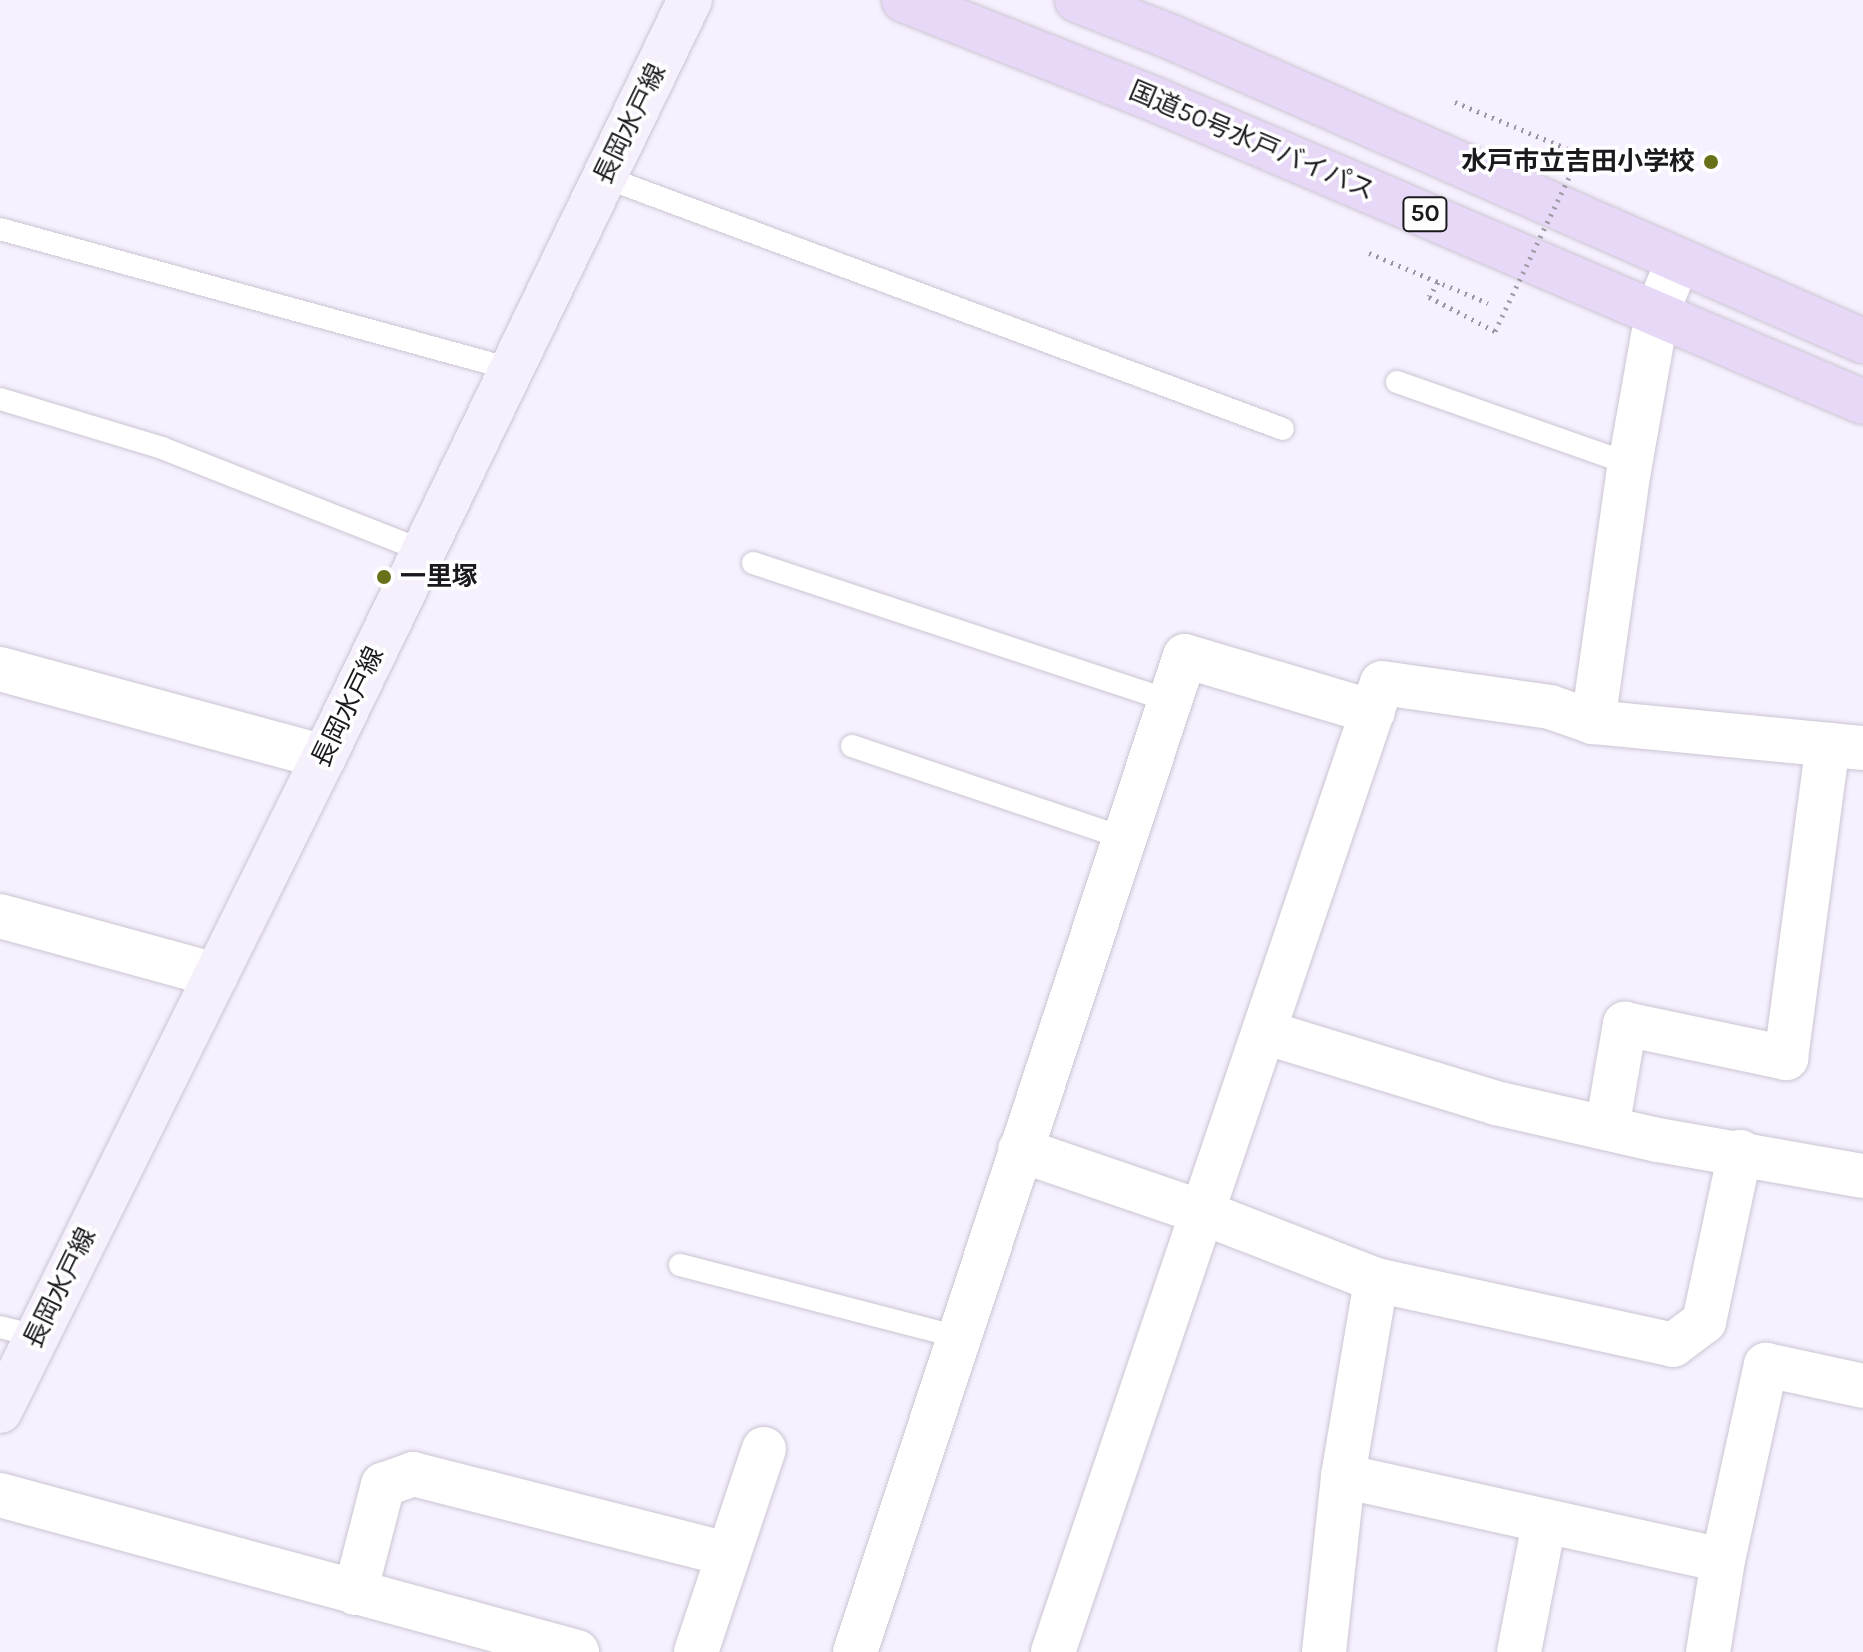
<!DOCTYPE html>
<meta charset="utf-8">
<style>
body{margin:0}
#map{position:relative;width:1863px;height:1652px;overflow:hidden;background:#f7f1ff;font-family:Karla,"Noto Sans JP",sans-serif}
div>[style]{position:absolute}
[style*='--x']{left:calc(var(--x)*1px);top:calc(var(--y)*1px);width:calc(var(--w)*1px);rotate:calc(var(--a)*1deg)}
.path>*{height:5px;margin-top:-2.5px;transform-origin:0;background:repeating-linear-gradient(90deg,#9b97a1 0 2px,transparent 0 8px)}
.roads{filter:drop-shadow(0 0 2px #cbc5d2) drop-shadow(0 0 2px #cbc5d2)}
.service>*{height:22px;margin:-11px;padding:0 11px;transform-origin:11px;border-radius:11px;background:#fff}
.minor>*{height:44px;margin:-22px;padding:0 22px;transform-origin:22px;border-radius:22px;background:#fff}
.tertiary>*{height:44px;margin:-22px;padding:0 22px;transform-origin:22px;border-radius:22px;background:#fff}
.secondary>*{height:44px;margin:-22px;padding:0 22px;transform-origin:22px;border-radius:22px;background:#f6f0fc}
.trunk>*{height:44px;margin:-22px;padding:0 22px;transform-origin:22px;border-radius:22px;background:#e7d8f8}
.path-bridge>*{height:5px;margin-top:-2.5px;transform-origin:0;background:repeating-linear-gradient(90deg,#9b97a1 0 2px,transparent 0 8px)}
.dots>*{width:22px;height:22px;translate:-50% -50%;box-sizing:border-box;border:4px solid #fff;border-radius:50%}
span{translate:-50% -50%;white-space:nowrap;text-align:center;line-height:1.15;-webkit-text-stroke:7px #fff;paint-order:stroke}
.shield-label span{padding:2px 6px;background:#fff;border:2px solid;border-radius:6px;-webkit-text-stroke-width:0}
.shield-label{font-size:24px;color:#1b191e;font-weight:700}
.street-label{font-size:26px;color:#1b191e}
.poi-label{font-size:26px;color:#1b191e;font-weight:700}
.right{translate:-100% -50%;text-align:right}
.left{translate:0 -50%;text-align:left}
</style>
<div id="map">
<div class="path">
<div style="--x:1455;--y:102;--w:135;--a:22.6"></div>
<div style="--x:1369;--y:253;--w:129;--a:22.8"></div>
<div style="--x:1438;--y:282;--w:17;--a:121"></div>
<div style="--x:1429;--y:297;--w:74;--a:27.3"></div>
</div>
<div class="roads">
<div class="service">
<div style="--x:604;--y:177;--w:724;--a:20.36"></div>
<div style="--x:0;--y:229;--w:530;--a:15.32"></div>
<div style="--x:1397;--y:382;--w:247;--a:19.4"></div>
<div style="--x:0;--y:399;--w:169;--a:16.8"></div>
<div style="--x:162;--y:448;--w:281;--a:21.5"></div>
<div style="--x:753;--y:563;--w:439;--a:18.3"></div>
<div style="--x:852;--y:746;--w:287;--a:18.7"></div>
<div style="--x:680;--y:1265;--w:288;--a:14.5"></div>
<div style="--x:0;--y:1327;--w:37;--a:14"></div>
</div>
<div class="minor">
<div style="--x:1593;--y:722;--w:248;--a:-81.9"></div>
<div style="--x:1628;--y:476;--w:166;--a:-79.9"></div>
<div style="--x:1657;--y:313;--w:57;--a:-68.4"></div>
<div style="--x:0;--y:916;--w:224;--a:15.3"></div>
<div style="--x:1264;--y:1032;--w:243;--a:17"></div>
<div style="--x:1496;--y:1103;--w:166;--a:12.9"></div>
<div style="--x:1658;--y:1140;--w:208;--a:10"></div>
<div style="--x:1607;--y:1128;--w:106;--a:-80.2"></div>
<div style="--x:1625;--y:1024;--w:165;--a:11.9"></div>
<div style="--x:1786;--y:1058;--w:316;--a:-82.4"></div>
<div style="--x:1020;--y:1150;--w:191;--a:18.9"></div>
<div style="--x:1201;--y:1212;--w:188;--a:21.2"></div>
<div style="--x:1376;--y:1280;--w:304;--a:12.3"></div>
<div style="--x:1673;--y:1345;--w:39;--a:-37"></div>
<div style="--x:1704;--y:1322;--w:174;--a:-78"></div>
<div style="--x:1343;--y:1476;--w:389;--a:12.5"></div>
<div style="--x:0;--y:1495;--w:598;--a:15.22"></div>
<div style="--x:355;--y:1593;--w:112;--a:-75.5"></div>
<div style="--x:383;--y:1485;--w:32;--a:-20"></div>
<div style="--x:413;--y:1474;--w:325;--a:14.3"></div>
<div style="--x:696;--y:1652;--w:214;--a:-71.5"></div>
<div style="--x:855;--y:1652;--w:1049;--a:-71.67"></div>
<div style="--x:1185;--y:656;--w:196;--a:16.6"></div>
<div style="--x:1053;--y:1652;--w:1023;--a:-71.25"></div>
<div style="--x:1382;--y:683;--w:170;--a:8.1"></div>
<div style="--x:1550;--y:707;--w:46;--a:19.2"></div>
<div style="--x:1593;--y:722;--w:271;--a:5.5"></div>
<div style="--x:1324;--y:1652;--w:177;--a:-83.8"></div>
<div style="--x:1343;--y:1476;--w:199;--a:-80.4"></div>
<div style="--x:1519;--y:1652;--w:131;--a:-79"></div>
<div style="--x:1708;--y:1652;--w:93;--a:-80.7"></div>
<div style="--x:1723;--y:1560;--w:200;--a:-77.6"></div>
<div style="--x:1766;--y:1365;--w:99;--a:12.2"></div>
</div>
<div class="tertiary">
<div style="--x:0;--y:669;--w:336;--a:15.2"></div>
</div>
<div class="secondary">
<div style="--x:0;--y:1411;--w:730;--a:-63.65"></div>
<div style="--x:324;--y:757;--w:841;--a:-64.2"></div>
</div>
<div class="trunk">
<div style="--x:904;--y:0;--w:277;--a:21.6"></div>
<div style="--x:1161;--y:102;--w:763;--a:23.14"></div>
<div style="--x:1077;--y:0;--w:101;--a:21.5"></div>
<div style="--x:1171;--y:37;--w:756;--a:23.72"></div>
</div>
</div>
<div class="path-bridge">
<div style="--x:1495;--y:331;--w:196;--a:-64.3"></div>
</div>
<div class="dots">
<div style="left:1711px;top:162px;background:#68711a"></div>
<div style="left:384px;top:577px;background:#68711a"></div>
</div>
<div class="shield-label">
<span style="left:1425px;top:214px">50</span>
</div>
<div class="street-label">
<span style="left:630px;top:124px;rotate:-64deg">長岡水戸線</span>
<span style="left:1252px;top:141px;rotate:23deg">国道50号水戸バイパス</span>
<span style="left:348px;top:707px;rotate:-64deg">長岡水戸線</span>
<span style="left:60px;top:1288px;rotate:-64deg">長岡水戸線</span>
</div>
<div class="poi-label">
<span class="right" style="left:1695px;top:162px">水戸市立吉田小学校</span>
<span class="left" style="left:400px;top:577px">一里塚</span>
</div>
</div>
